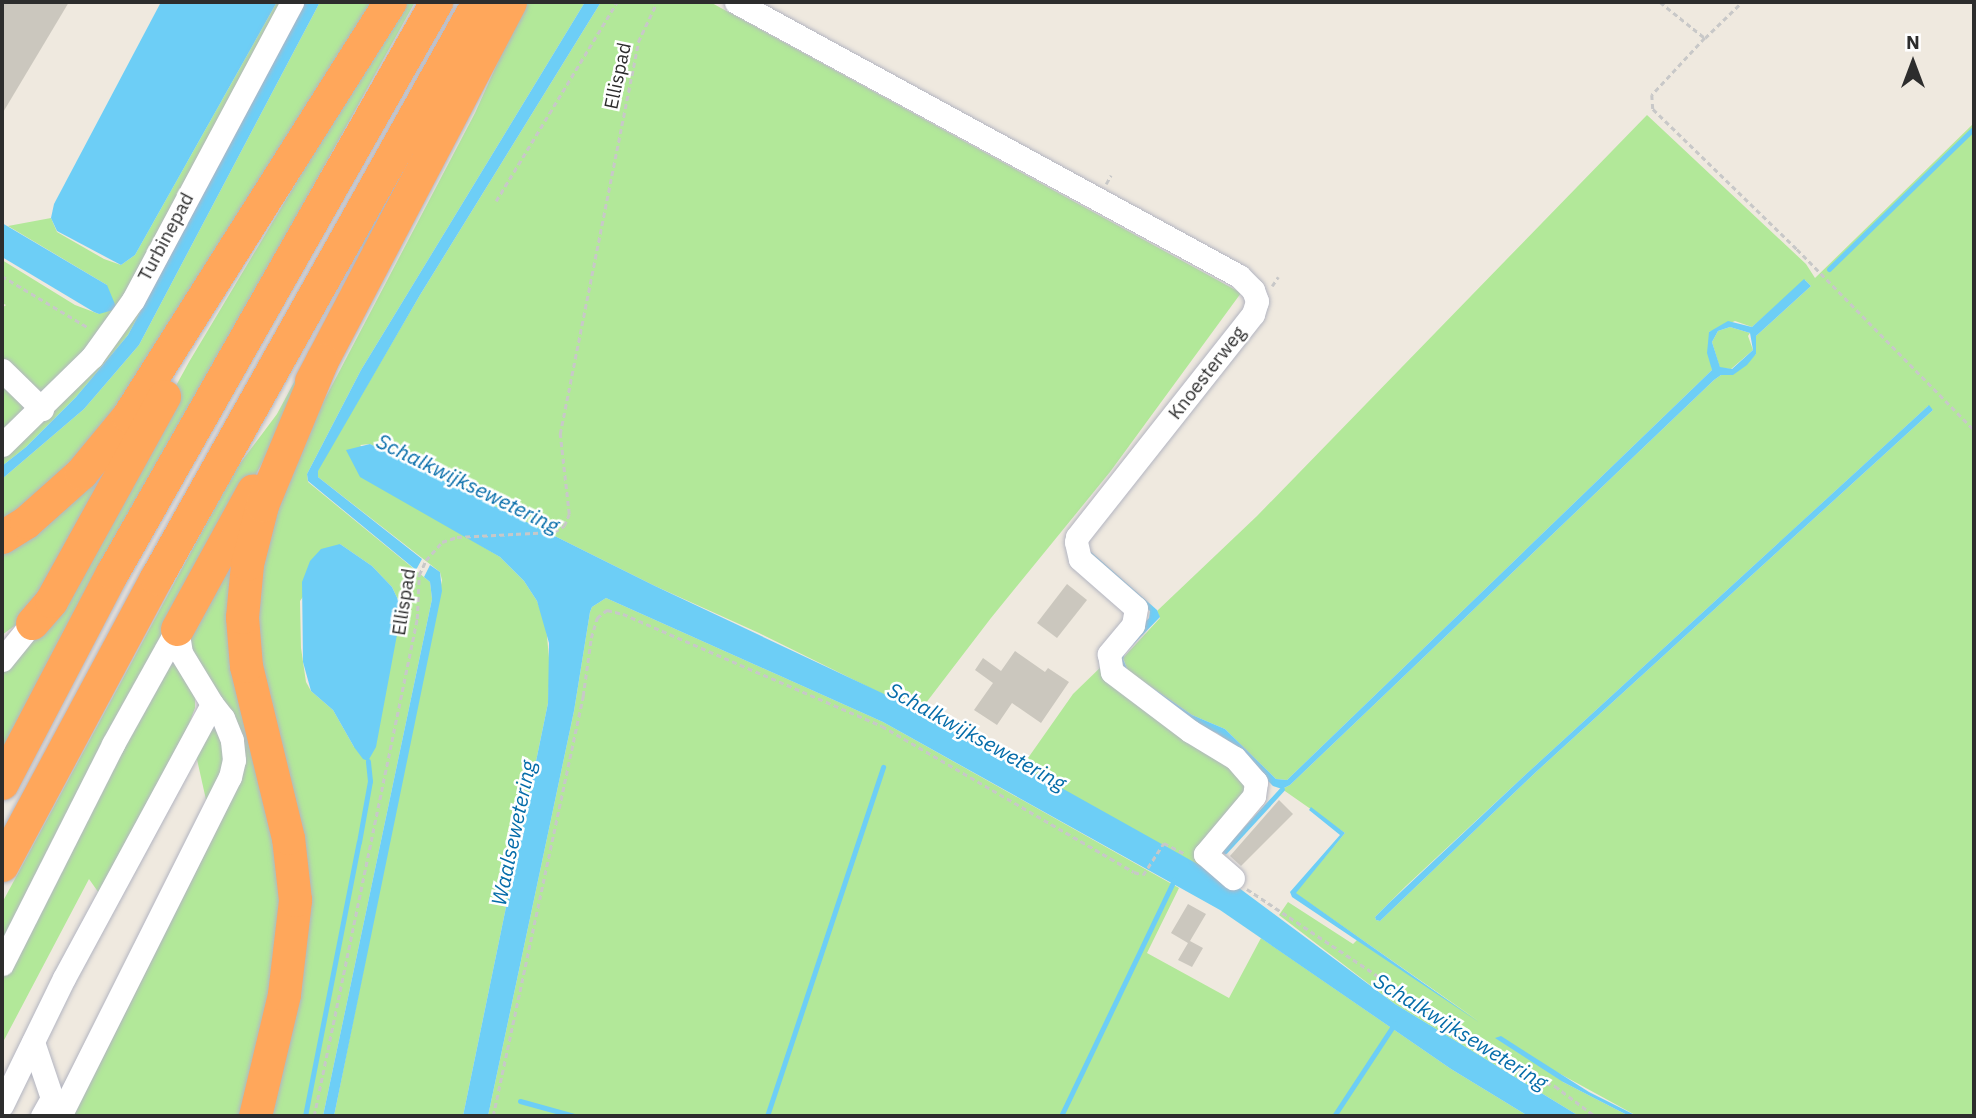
<!DOCTYPE html>
<style>
body{margin:0}
#map{position:relative;width:1976px;height:1118px;overflow:hidden;background:#efe9df;font-family:"IBM Plex Sans",sans-serif}
div>[style]{position:absolute}
[style*='--x']{left:calc(var(--x)*1px);top:calc(var(--y)*1px);width:calc(var(--w)*1px);rotate:calc(var(--a)*1deg)}
.green>*{inset:0;background:#b2e899}
.water>*{inset:0;background:#6dcef6}
.stream>*{height:5px;margin:-2.5px;padding:0 2.5px;transform-origin:2.5px;border-radius:2.5px;background:#6dcef6}
.building>*{inset:0;background:#cbc7be}
.path>*{height:2.5px;margin-top:-1.25px;transform-origin:0;background:repeating-linear-gradient(90deg,#c8c8c8 0 5px,transparent 0 8.5px)}
.roads{filter:drop-shadow(0 0 2px #b3b5c1) drop-shadow(0 0 2px #b3b5c1)}
.minor>*{height:23px;margin:-11.5px;padding:0 11.5px;transform-origin:11.5px;border-radius:11.5px;background:#fff}
.highway>*{height:33px;margin:-16.5px;padding:0 16.5px;transform-origin:16.5px;border-radius:16.5px;background:#ffa75b}
span{translate:-50% -50%;white-space:nowrap;text-align:center;line-height:1.15;-webkit-text-stroke:5px #fff;paint-order:stroke}
.street-label{font-size:19px;color:#2d2d2d}
.water-label{font-size:21px;color:#056ca9;font-style:italic}
.frame{position:absolute;inset:0;border:4px solid #2d2d2d;pointer-events:none}
.north{position:absolute;left:1878px;top:28px;width:70px;height:70px;-webkit-text-stroke:5px #fff;paint-order:stroke;rotate:0deg;font-size:19px;font-weight:700;line-height:28px;text-align:center;color:#2d2d2d}
.north::after{content:'';display:block;margin:auto;width:24px;height:32px;background:#2d2d2d;clip-path:polygon(50% 0,100% 100%,50% 72%,0 100%)}
</style>
<div id="map">
<div class="green">
<div style="clip-path:polygon(277px 2px,304px 2px,128px 335px,76px 397px,26px 447px,2px 466px,2px 308px,6px 305px,2px 303px,2px 260px,75px 305px,99px 314px,107px 285px,8px 226px,51px 218px,57px 232px,104px 259px,121px 265px,135px 255px)"></div>
<div style="clip-path:polygon(320px 2px,374px 2px,151px 359px,70px 467px,2px 524px,2px 479px,84px 409px,139px 345px)"></div>
<div style="clip-path:polygon(404px 2px,415px 2px,2px 750px,2px 671px,95px 533px,189px 362px)"></div>
<div style="clip-path:polygon(496px 2px,388px 226px,2px 952px,2px 903px,235px 470px,277px 414px,364px 252px,362px 243px)"></div>
<div style="clip-path:polygon(evenodd,525px 2px,585px 2px,361px 370px,307px 474px,308px 482px,430px 582px,432px 599px,323px 1116px,270px 1116px,301px 988px,307px 939px,308px 892px,268px 713px,256px 622px,261px 567px,276px 506px,308px 431px,475px 113px,525px 2px,340px 544px,372px 566px,392px 587px,402px 608px,388px 671px,354px 747px,333px 710px,311px 691px,306px 682px,301px 648px,300px 601px,340px 544px)"></div>
<div style="clip-path:polygon(601px 2px,710px 2px,1241px 293px,1110px 472px,991px 618px,919px 712px,759px 633px,655px 586px,370px 444px,360px 445px,450px 527px,500px 557px,524px 581px,537px 601px,546px 625px,550px 669px,548px 703px,463px 1116px,334px 1116px,442px 580px,440px 572px,318px 477px,317px 471px,420px 295px)"></div>
<div style="clip-path:polygon(evenodd,1647px 115px,1806px 264px,1815px 278px,1974px 123px,1974px 1116px,1637px 1116px,1553px 1070px,1563px 1082px,1629px 1116px,1579px 1116px,1395px 1004px,1279px 915px,1288px 902px,1353px 944px,1358px 939px,1480px 1022px,1295px 893px,1345px 833px,1282px 789px,1290px 785px,1714px 380px,1721px 375px,1733px 374px,1756px 354px,1756px 336px,1811px 286px,1805px 280px,1752px 327px,1735px 321px,1709px 332px,1712px 370px,1287px 780px,1276px 779px,1225px 729px,1192px 715px,1128px 671px,1123px 658px,1160px 618px,1157px 611px,1257px 516px,1647px 115px,1928px 406px,1933px 410px,1536px 772px,1380px 921px,1376px 920px,1375px 917px,1406px 886px,1524px 776px,1928px 406px)"></div>
<div style="clip-path:polygon(1730px 327px,1750px 333px,1748px 336px,1753px 350px,1731px 369px,1720px 368px,1712px 342px,1718px 331px)"></div>
<div style="clip-path:polygon(178px 344px,32px 613px,2px 635px,2px 543px)"></div>
<div style="clip-path:polygon(250px 505px,244px 552px,290px 911px,249px 1116px,71px 1116px,238px 779px,188px 638px)"></div>
<div style="clip-path:polygon(606px 598px,883px 722px,1179px 888px,1147px 953px,1229px 998px,1261px 938px,1451px 1069px,1528px 1116px,488px 1116px,574px 711px,590px 612px,592px 607px)"></div>
<div style="clip-path:polygon(169px 654px,195px 691px,195px 708px,189px 724px,101px 896px,89px 879px,2px 1044px,2px 975px)"></div>
<div style="clip-path:polygon(1106px 662px,1251px 782px,1195px 856px,1222px 879px,1021px 768px,1073px 694px)"></div>
<div style="clip-path:polygon(212px 720px,228px 761px,207px 804px,196px 755px)"></div>
</div>
<div class="water">
<div style="clip-path:polygon(161px 2px,277px 2px,135px 255px,121px 265px,57px 231px,51px 218px,54px 204px)"></div>
<div style="clip-path:polygon(304px 2px,320px 2px,139px 345px,84px 409px,2px 479px,2px 466px,26px 447px,76px 397px,128px 335px)"></div>
<div style="clip-path:polygon(585px 2px,601px 2px,420px 295px,318px 471px,318px 477px,422px 559px,416px 570px,308px 481px,307px 474px,361px 370px)"></div>
<div style="clip-path:polygon(2px 223px,107px 285px,117px 309px,99px 314px,94px 312px,2px 257px)"></div>
<div style="clip-path:polygon(evenodd,1804px 279px,1811px 286px,1756px 336px,1756px 354px,1747px 365px,1733px 375px,1721px 375px,1714px 380px,1290px 785px,1282px 789px,1273px 786px,1232px 744px,1217px 733px,1192px 724px,1123px 675px,1114px 657px,1149px 618px,1150px 611px,1084px 553px,1090px 551px,1157px 610px,1160px 617px,1125px 653px,1123px 659px,1128px 671px,1192px 715px,1225px 729px,1276px 779px,1287px 780px,1712px 370px,1707px 353px,1709px 332px,1728px 321px,1752px 327px,1804px 279px,1730px 327px,1750px 333px,1753px 350px,1732px 369px,1720px 367px,1712px 342px,1718px 331px,1730px 327px)"></div>
<div style="clip-path:polygon(1929px 405px,1933px 410px,1536px 772px,1380px 921px,1376px 920px,1375px 917px,1388px 904px,1524px 776px)"></div>
<div style="clip-path:polygon(370px 444px,655px 586px,899px 701px,1033px 772px,1235px 885px,1395px 1004px,1579px 1116px,1528px 1116px,1451px 1069px,1220px 910px,883px 722px,606px 598px,592px 607px,590px 612px,574px 711px,488px 1116px,463px 1116px,548px 703px,549px 643px,537px 601px,524px 581px,500px 557px,360px 477px,346px 450px)"></div>
<div style="clip-path:polygon(340px 544px,372px 566px,392px 587px,402px 608px,376px 747px,368px 761px,363px 759px,354px 747px,333px 710px,311px 691px,303px 662px,302px 582px,310px 561px,321px 549px)"></div>
<div style="clip-path:polygon(430px 565px,440px 572px,442px 591px,334px 1116px,323px 1116px,432px 599px,430px 582px,424px 577px)"></div>
<div style="clip-path:polygon(1311px 807px,1345px 833px,1296px 893px,1480px 1023px,1292px 897px,1290px 892px,1340px 835px,1309px 810px)"></div>
<div style="clip-path:polygon(1501px 1036px,1589px 1092px,1637px 1116px,1629px 1116px,1563px 1082px,1495px 1038px)"></div>
</div>
<div class="stream">
<div style="--x:1829;--y:269;--w:202;--a:-44.2"></div>
<div style="--x:1225;--y:851;--w:84;--a:-47.4"></div>
<div style="--x:520;--y:1101;--w:56;--a:15.5"></div>
<div style="--x:305;--y:1116;--w:279;--a:-78.9"></div>
<div style="--x:359;--y:842;--w:62;--a:-79.8"></div>
<div style="--x:370;--y:781;--w:20;--a:-96"></div>
<div style="--x:767;--y:1116;--w:368;--a:-71.6"></div>
<div style="--x:1061;--y:1116;--w:262;--a:-64.4"></div>
<div style="--x:1334;--y:1116;--w:111;--a:-56.7"></div>
</div>
<div class="building">
<div style="clip-path:polygon(2px 2px,69px 2px,2px 114px)"></div>
<div style="clip-path:polygon(1067px 584px,1087px 600px,1057px 638px,1037px 623px)"></div>
<div style="clip-path:polygon(1015px 651px,1045px 672px,1048px 668px,1069px 682px,1041px 723px,1012px 703px,997px 725px,974px 710px,993px 683px,975px 670px,983px 658px,1001px 671px)"></div>
<div style="clip-path:polygon(1279px 800px,1293px 814px,1241px 866px,1230px 856px)"></div>
<div style="clip-path:polygon(1188px 904px,1206px 914px,1190px 941px,1203px 948px,1192px 967px,1178px 960px,1188px 943px,1171px 933px)"></div>
</div>
<div class="path">
<div style="--x:1660;--y:2;--w:58;--a:38.7"></div>
<div style="--x:1705;--y:38;--w:52;--a:-44.2"></div>
<div style="--x:1705;--y:38;--w:78;--a:132.9"></div>
<div style="--x:1652;--y:95;--w:14;--a:86"></div>
<div style="--x:1653;--y:109;--w:201;--a:44.2"></div>
<div style="--x:1797;--y:249;--w:253;--a:45.6"></div>
<div style="--x:1106;--y:184;--w:10;--a:-61"></div>
<div style="--x:496;--y:201;--w:233;--a:-58.7"></div>
<div style="--x:2;--y:276;--w:101;--a:30.9"></div>
<div style="--x:1272;--y:286;--w:11;--a:-56"></div>
<div style="--x:1247;--y:889;--w:340;--a:33.6"></div>
<div style="--x:1530;--y:1077;--w:27;--a:20"></div>
<div style="--x:1555;--y:1086;--w:50;--a:36.9"></div>
<div style="--x:314;--y:1116;--w:508;--a:-78.29"></div>
<div style="--x:417;--y:619;--w:44;--a:-87.4"></div>
<div style="--x:419;--y:575;--w:17;--a:-65"></div>
<div style="--x:426;--y:560;--w:24;--a:-48"></div>
<div style="--x:442;--y:542;--w:16;--a:-18"></div>
<div style="--x:457;--y:537;--w:97;--a:-3"></div>
<div style="--x:554;--y:532;--w:12;--a:-31"></div>
<div style="--x:564;--y:526;--w:13;--a:-67"></div>
<div style="--x:569;--y:514;--w:81;--a:-96.4"></div>
<div style="--x:560;--y:434;--w:400;--a:-78.7"></div>
<div style="--x:638;--y:42;--w:44;--a:-64.6"></div>
<div style="--x:493;--y:1116;--w:430;--a:-77.9"></div>
<div style="--x:583;--y:696;--w:59;--a:-82.1"></div>
<div style="--x:591;--y:638;--w:21;--a:-73"></div>
<div style="--x:597;--y:618;--w:13;--a:-39"></div>
<div style="--x:607;--y:610;--w:16;--a:14"></div>
<div style="--x:623;--y:614;--w:282;--a:23.4"></div>
<div style="--x:882;--y:726;--w:291;--a:30.1"></div>
<div style="--x:1134;--y:872;--w:9;--a:18"></div>
<div style="--x:1143;--y:875;--w:38;--a:-57"></div>
<div style="--x:1164;--y:843;--w:25;--a:27"></div>
</div>
<div class="roads">
<div class="minor">
<div style="--x:736;--y:2;--w:573;--a:28.58"></div>
<div style="--x:1239;--y:276;--w:20;--a:45"></div>
<div style="--x:1253;--y:290;--w:12;--a:70"></div>
<div style="--x:1257;--y:301;--w:14;--a:107"></div>
<div style="--x:1253;--y:314;--w:284;--a:128.3"></div>
<div style="--x:1077;--y:537;--w:5;--a:101"></div>
<div style="--x:1076;--y:542;--w:17;--a:77"></div>
<div style="--x:1080;--y:559;--w:74;--a:41.2"></div>
<div style="--x:1136;--y:608;--w:17;--a:100"></div>
<div style="--x:1133;--y:625;--w:38;--a:130"></div>
<div style="--x:1109;--y:654;--w:18;--a:81"></div>
<div style="--x:1112;--y:672;--w:98;--a:37.1"></div>
<div style="--x:1190;--y:731;--w:52;--a:31"></div>
<div style="--x:1235;--y:758;--w:32;--a:49"></div>
<div style="--x:1256;--y:782;--w:14;--a:98"></div>
<div style="--x:1254;--y:796;--w:76;--a:130.2"></div>
<div style="--x:1205;--y:854;--w:37;--a:41"></div>
<div style="--x:2;--y:370;--w:56;--a:44.3"></div>
<div style="--x:2;--y:445;--w:126;--a:-44.4"></div>
<div style="--x:92;--y:357;--w:70;--a:-54.3"></div>
<div style="--x:133;--y:300;--w:338;--a:-61.9"></div>
<div style="--x:2;--y:660;--w:48;--a:-51"></div>
<div style="--x:2;--y:964;--w:246;--a:-63.2"></div>
<div style="--x:113;--y:744;--w:132;--a:-60.9"></div>
<div style="--x:33;--y:1042;--w:59;--a:71.3"></div>
<div style="--x:52;--y:1098;--w:21;--a:119"></div>
<div style="--x:2;--y:1105;--w:141;--a:-64"></div>
<div style="--x:64;--y:978;--w:311;--a:-61.6"></div>
<div style="--x:212;--y:704;--w:60;--a:-121.3"></div>
<div style="--x:181;--y:653;--w:24;--a:-99"></div>
<div style="--x:60;--y:1116;--w:379;--a:-63.4"></div>
<div style="--x:230;--y:777;--w:17;--a:-77"></div>
<div style="--x:234;--y:760;--w:20;--a:-96"></div>
<div style="--x:232;--y:740;--w:24;--a:-112"></div>
<div style="--x:223;--y:718;--w:18;--a:-128"></div>
</div>
<div class="highway">
<div style="--x:311;--y:381;--w:428;--a:-62.3"></div>
<div style="--x:2;--y:537;--w:28;--a:-32"></div>
<div style="--x:26;--y:522;--w:74;--a:-41.7"></div>
<div style="--x:81;--y:473;--w:74;--a:-50.5"></div>
<div style="--x:128;--y:416;--w:490;--a:-57.7"></div>
<div style="--x:32;--y:623;--w:29;--a:-49"></div>
<div style="--x:51;--y:601;--w:234;--a:-61.1"></div>
<div style="--x:177;--y:629;--w:158;--a:-61.3"></div>
<div style="--x:2;--y:783;--w:237;--a:-62.4"></div>
<div style="--x:112;--y:573;--w:657;--a:-60.43"></div>
<div style="--x:2;--y:865;--w:326;--a:-61.8"></div>
<div style="--x:156;--y:578;--w:660;--a:-60.79"></div>
<div style="--x:255;--y:1116;--w:125;--a:-76.6"></div>
<div style="--x:284;--y:994;--w:95;--a:-83.3"></div>
<div style="--x:295;--y:900;--w:62;--a:-96.4"></div>
<div style="--x:288;--y:838;--w:177;--a:-103.7"></div>
<div style="--x:246;--y:666;--w:49;--a:-94.7"></div>
<div style="--x:242;--y:617;--w:53;--a:-84.6"></div>
<div style="--x:247;--y:564;--w:61;--a:-75.7"></div>
<div style="--x:262;--y:505;--w:157;--a:-67.5"></div>
</div>
</div>
<div class="street-label">
<span style="left:618px;top:76px;rotate:-78deg">Ellispad</span>
<span style="left:166px;top:237px;rotate:-62deg">Turbinepad</span>
<span style="left:1207px;top:373px;rotate:-52deg">Knoesterweg</span>
<span style="left:404px;top:602px;rotate:-81deg">Ellispad</span>
</div>
<div class="water-label">
<span style="left:468px;top:483px;rotate:26deg">Schalkwijksewetering</span>
<span style="left:977px;top:736px;rotate:29deg">Schalkwijksewetering</span>
<span style="left:513px;top:833px;rotate:-78deg">Waalsewetering</span>
<span style="left:1461px;top:1031px;rotate:32deg">Schalkwijksewetering</span>
</div>
<div class="frame"></div>
<div class="north">N</div>
</div>
